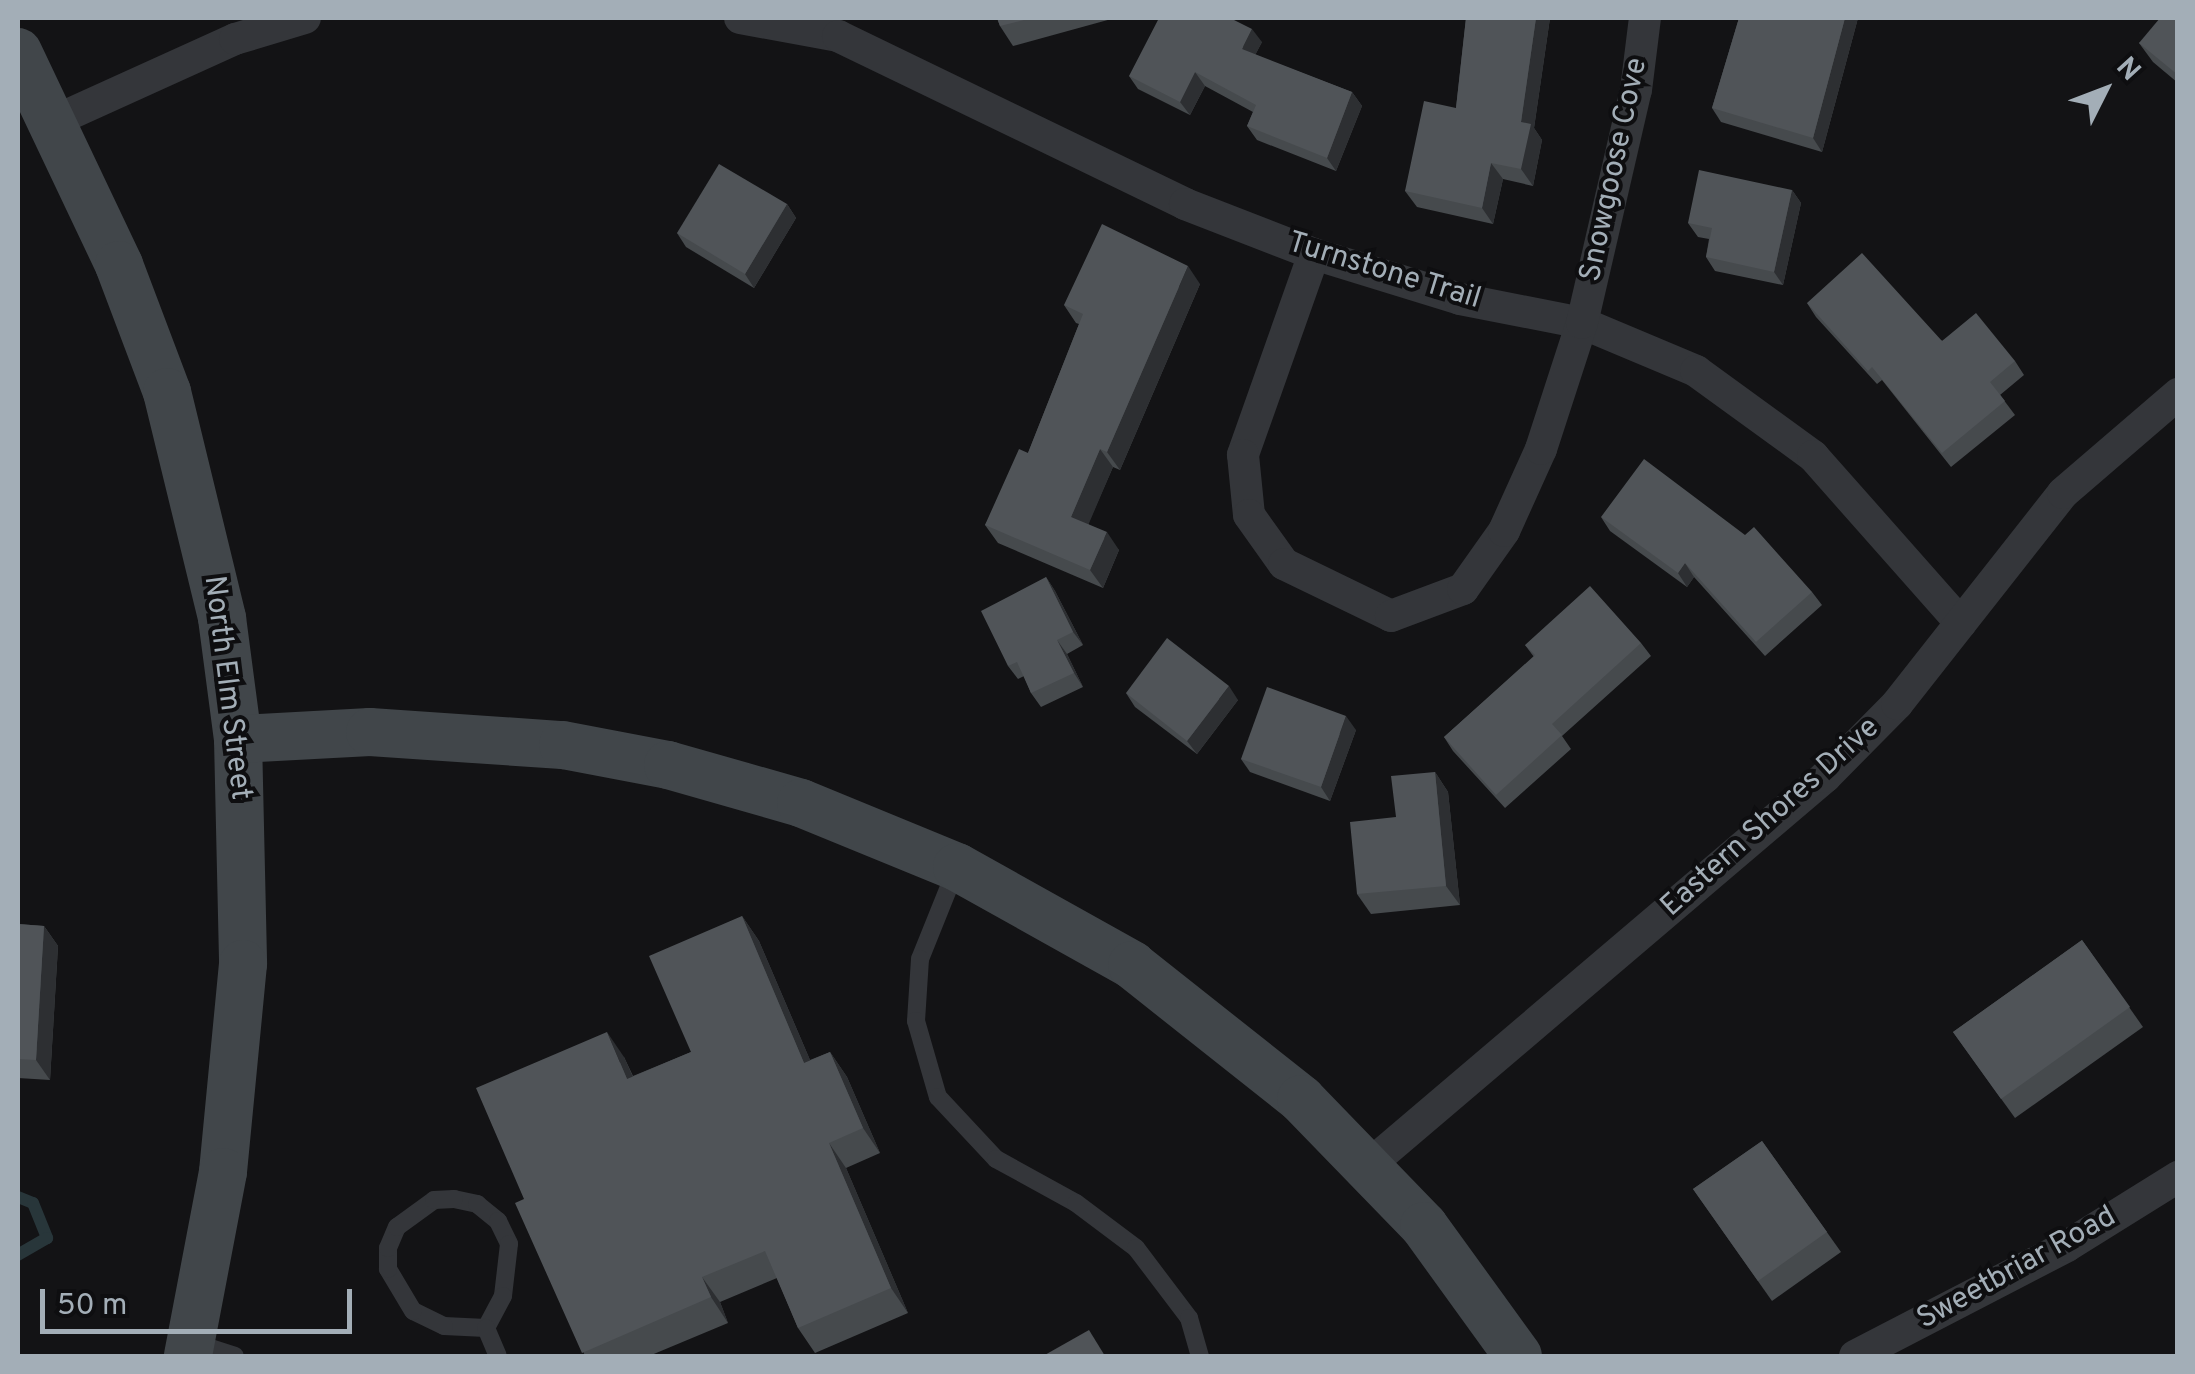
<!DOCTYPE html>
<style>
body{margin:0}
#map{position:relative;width:2195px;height:1374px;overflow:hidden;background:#131315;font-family:Overpass,sans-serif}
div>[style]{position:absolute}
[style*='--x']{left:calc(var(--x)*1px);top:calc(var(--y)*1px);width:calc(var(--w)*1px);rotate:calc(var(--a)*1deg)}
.stream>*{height:12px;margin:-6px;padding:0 6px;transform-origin:6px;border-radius:6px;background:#28363a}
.lane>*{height:18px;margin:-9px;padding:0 9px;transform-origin:9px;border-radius:9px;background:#34363a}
.street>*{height:32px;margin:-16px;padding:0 16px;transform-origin:16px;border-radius:16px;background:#34363a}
.secondary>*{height:48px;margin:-24px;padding:0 24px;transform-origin:24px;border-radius:24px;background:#41464a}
.wall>*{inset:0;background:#464a4d}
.shaded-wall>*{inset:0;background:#2d2f32}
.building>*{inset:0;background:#505458}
span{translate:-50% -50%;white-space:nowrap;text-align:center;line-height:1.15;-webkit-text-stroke:8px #0e0e10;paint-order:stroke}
.street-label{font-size:30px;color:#a3aeb7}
.frame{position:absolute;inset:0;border:20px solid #a3aeb7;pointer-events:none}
.north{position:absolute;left:2055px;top:40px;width:100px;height:100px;-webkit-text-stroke:8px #0e0e10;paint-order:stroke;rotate:48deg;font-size:28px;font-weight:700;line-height:40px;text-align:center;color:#a3aeb7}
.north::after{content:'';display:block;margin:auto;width:35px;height:45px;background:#a3aeb7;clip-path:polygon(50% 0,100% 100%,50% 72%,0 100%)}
.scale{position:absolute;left:40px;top:1289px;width:312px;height:45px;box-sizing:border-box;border:5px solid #a3aeb7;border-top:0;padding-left:12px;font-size:30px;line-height:35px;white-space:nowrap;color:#a3aeb7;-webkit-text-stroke:8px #0e0e10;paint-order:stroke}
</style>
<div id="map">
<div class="stream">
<div style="--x:18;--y:1197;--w:16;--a:22"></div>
<div style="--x:33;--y:1203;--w:38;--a:68"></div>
<div style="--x:47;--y:1238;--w:34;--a:150"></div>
</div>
<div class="lane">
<div style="--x:957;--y:867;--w:99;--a:111.9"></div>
<div style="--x:920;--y:959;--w:62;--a:93.7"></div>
<div style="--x:916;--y:1021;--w:79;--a:73.9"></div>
<div style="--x:938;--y:1097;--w:85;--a:46.9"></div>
<div style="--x:996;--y:1159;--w:91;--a:28.8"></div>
<div style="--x:1076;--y:1203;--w:75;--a:36.9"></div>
<div style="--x:1136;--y:1248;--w:88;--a:52.9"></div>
<div style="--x:1189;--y:1318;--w:40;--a:74"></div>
<div style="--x:454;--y:1199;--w:24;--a:12"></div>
<div style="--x:477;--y:1204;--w:27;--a:39"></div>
<div style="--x:498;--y:1221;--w:25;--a:64"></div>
<div style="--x:509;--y:1244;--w:52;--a:96.6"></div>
<div style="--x:503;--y:1296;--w:36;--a:118"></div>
<div style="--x:486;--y:1328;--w:42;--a:-177.3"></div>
<div style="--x:444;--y:1326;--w:34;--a:-154"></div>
<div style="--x:413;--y:1311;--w:49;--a:-120.8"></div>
<div style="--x:388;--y:1269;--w:21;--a:-90"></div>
<div style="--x:388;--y:1248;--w:23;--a:-67"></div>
<div style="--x:397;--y:1227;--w:46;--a:-36.1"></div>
<div style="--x:434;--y:1200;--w:20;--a:-3"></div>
<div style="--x:486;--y:1328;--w:30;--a:67"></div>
<div style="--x:192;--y:1342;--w:45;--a:18"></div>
</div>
<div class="street">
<div style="--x:740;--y:18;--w:100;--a:10.4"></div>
<div style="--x:838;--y:36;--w:386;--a:25.8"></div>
<div style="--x:1185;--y:204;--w:138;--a:21.2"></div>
<div style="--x:1314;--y:254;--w:153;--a:17.1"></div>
<div style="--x:1460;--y:299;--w:124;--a:11.1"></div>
<div style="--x:1582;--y:323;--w:124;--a:22.8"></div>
<div style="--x:1696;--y:371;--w:145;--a:36"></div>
<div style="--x:1813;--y:456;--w:223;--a:48.5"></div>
<div style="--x:52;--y:122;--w:201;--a:-24.4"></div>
<div style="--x:235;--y:39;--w:73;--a:-16.7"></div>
<div style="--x:1314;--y:254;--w:213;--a:109.5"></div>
<div style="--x:1243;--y:455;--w:60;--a:84.3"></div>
<div style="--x:1249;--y:515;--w:60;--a:54.5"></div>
<div style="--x:1284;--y:564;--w:119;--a:25.9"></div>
<div style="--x:1391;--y:616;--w:77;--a:-20.6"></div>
<div style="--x:1463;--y:589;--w:71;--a:-54.7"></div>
<div style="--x:1504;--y:531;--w:90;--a:-65.7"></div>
<div style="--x:1541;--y:449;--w:133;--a:-72"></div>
<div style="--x:1582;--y:323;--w:239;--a:-77"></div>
<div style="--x:1636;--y:90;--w:73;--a:-82.9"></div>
<div style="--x:1369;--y:1165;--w:599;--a:-40.39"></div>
<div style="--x:1825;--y:777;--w:103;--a:-45.4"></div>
<div style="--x:1897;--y:704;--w:268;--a:-51.8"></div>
<div style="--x:2063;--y:493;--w:152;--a:-40.7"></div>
<div style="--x:1855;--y:1356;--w:239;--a:-27.4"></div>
<div style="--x:2067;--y:1246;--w:131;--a:-31.9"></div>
</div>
<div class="secondary">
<div style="--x:18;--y:52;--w:236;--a:64.6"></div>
<div style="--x:119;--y:265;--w:136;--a:69.3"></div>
<div style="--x:167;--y:392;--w:233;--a:76.3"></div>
<div style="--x:222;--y:618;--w:122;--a:82.5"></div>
<div style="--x:238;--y:739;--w:225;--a:88.7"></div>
<div style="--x:243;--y:964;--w:209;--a:95.5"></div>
<div style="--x:223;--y:1172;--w:187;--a:100.8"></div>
<div style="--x:238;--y:739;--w:132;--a:-3"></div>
<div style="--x:370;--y:732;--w:193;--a:3.9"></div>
<div style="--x:563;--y:745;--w:107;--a:10.8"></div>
<div style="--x:668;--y:765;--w:138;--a:15.9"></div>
<div style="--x:801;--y:803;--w:169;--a:22.3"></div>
<div style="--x:957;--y:867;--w:201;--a:29.2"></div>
<div style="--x:1132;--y:965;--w:216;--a:38.4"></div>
<div style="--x:1301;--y:1099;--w:177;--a:45.9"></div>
<div style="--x:1424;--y:1226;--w:160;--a:54.1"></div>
</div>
<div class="wall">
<div style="clip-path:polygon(997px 18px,1115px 18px,1013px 46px,1000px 26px)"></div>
<div style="clip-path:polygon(1466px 18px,1550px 18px,1534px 128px,1542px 140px,1533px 186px,1503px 179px,1493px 224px,1417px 207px,1405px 191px,1456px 108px)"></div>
<div style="clip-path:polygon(1739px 18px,1858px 18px,1822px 152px,1721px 122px,1712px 108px)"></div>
<div style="clip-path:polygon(2178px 18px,2178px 83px,2153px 62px,2139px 43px)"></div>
<div style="clip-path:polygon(1262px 42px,1255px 55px,1352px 92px,1362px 106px,1336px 171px,1257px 140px,1247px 126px,1253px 112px,1205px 86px,1190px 115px,1138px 89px,1129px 76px)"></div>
<div style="clip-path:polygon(1792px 190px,1801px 203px,1783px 285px,1715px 271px,1706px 257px,1709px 239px,1698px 237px,1688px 223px)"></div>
<div style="clip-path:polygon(787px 204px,796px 218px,754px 288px,686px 247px,677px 233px)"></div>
<div style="clip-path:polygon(1200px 284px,1120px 470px,1113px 467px,1088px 524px,1119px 550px,1103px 588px,998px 543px,985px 525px,1028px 453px,1079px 324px,1076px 323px,1064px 305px)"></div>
<div style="clip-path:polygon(1807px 303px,2015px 361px,2024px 375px,2000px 395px,2015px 415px,1951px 467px,1882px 380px,1877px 384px,1816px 317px)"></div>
<div style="clip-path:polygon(1601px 517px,1812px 592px,1822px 605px,1765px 656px,1694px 577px,1687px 587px,1610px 531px)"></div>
<div style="clip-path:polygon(1046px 577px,1055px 591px,1083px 645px,1067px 654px,1083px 687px,1041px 707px,1031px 693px,1024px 676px,1018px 679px,1008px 666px)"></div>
<div style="clip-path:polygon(1641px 643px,1651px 656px,1562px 736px,1571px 749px,1505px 808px,1453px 751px,1444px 737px,1534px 657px,1525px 645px)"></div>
<div style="clip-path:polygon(1126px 693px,1238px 700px,1197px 754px,1135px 707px)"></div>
<div style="clip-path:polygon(1356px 730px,1330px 801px,1250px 772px,1241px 759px)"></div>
<div style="clip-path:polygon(1435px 772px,1448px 792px,1460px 905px,1371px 914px,1357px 894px,1396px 817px)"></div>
<div style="clip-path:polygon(742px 916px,759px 941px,810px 1060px,830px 1052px,847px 1077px,880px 1153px,846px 1168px,908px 1313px,815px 1353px,798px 1328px,777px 1278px,720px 1302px,728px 1323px,649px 1356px,585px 1356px,524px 1199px,624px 1057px,633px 1076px,691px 1052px)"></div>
<div style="clip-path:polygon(18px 924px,44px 926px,58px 946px,50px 1080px,18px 1078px)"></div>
<div style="clip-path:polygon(2082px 940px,2143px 1027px,2015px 1118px,1953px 1032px)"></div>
<div style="clip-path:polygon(1762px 1141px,1841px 1252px,1772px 1301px,1693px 1189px)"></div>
</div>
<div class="shaded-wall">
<div style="clip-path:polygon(1536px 18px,1550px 18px,1534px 128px,1542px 140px,1533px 186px,1521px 169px,1521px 122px)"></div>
<div style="clip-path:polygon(1845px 18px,1858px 18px,1822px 152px,1813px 138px)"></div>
<div style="clip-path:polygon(1252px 29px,1262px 42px,1251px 63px,1242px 49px)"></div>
<div style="clip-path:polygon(1195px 72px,1205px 86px,1190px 115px,1180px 102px)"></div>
<div style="clip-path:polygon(1352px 92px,1362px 106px,1336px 171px,1327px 158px)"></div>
<div style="clip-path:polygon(1491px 163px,1503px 179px,1493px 224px,1482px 208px)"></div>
<div style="clip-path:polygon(1792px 190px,1801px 203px,1783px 285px,1774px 272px)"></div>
<div style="clip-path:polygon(787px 204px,796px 218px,754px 288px,745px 274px)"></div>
<div style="clip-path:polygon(1188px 266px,1200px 284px,1120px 470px,1107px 452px)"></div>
<div style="clip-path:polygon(1100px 449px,1113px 467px,1084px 535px,1071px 517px)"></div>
<div style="clip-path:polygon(1107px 532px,1119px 550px,1103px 588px,1090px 570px)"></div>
<div style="clip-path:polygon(1685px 563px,1694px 577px,1687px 587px,1678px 573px)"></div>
<div style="clip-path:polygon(1046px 577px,1055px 591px,1083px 645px,1073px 632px)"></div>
<div style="clip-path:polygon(1057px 640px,1067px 654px,1083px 687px,1074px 673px)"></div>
<div style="clip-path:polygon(1229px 686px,1238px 700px,1197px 754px,1187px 741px)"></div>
<div style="clip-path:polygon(1346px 716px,1356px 730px,1330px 801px,1321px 787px)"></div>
<div style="clip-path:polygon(1435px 772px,1448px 792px,1460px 905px,1446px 886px)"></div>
<div style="clip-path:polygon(742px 916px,759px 941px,822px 1088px,804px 1063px)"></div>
<div style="clip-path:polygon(44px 926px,58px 946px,50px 1080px,36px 1060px)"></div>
<div style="clip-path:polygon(607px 1032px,624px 1057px,645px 1104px,627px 1079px)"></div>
<div style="clip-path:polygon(830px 1052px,847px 1077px,880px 1153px,863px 1128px)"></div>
<div style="clip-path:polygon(829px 1143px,846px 1168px,908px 1313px,891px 1288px)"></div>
<div style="clip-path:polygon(702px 1277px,720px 1302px,728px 1323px,711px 1297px)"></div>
</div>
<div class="building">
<div style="clip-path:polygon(997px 18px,1032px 18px,1000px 26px)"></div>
<div style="clip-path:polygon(1159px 18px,1230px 18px,1252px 29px,1242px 49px,1352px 92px,1327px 158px,1247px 126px,1256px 105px,1195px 72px,1180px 102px,1129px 76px)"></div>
<div style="clip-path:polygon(1466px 18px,1536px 18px,1521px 122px,1531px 124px,1521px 169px,1491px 163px,1482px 208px,1405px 191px,1424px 101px,1456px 108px)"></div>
<div style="clip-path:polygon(1739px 18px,1845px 18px,1813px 138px,1712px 108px)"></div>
<div style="clip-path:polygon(2160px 18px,2178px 18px,2178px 75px,2139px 43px)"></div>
<div style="clip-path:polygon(719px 164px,787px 204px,745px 274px,677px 233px)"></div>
<div style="clip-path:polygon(1699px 170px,1792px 190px,1774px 272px,1706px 257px,1712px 228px,1688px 223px)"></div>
<div style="clip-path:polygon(1102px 224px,1188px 266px,1107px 452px,1100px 449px,1071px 517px,1107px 532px,1090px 570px,985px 525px,1019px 449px,1028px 453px,1083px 314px,1064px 305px)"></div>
<div style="clip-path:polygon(1862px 253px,1942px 341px,1976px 313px,2015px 361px,1990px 382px,2005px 401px,1942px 453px,1872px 367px,1868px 371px,1807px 303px)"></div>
<div style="clip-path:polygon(1644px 459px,1745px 535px,1754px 527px,1812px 592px,1756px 642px,1685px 563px,1678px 573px,1601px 517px)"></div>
<div style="clip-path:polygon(1046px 577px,1073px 632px,1057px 640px,1074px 673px,1031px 693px,1017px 662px,1008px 666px,981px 611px)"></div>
<div style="clip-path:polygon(1590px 586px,1641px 643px,1552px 724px,1562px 735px,1496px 795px,1444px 737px,1535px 655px,1525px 645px)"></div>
<div style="clip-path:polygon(1167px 638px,1229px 686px,1187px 741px,1126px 693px)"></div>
<div style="clip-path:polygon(1267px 687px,1346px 716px,1321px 787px,1241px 759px)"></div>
<div style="clip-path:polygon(1435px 772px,1446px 886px,1357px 894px,1350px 822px,1396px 817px,1391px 776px)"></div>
<div style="clip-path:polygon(742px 916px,804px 1063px,830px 1052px,863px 1128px,829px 1143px,891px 1288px,798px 1328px,765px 1251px,702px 1277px,711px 1297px,582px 1353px,515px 1203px,524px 1199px,476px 1088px,607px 1032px,627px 1079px,691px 1052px,649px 956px)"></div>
<div style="clip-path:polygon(18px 924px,44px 926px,36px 1060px,18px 1059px)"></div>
<div style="clip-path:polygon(2082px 940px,2130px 1007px,2001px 1099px,1953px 1032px)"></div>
<div style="clip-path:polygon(1762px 1141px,1827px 1232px,1758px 1281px,1693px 1189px)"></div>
<div style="clip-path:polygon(1089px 1330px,1105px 1356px,1043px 1356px)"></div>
</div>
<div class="street-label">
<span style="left:1615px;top:170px;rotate:-78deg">Snowgoose Cove</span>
<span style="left:1384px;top:272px;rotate:17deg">Turnstone Trail</span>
<span style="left:226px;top:688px;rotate:83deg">North Elm Street</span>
<span style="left:1771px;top:818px;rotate:-42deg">Eastern Shores Drive</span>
<span style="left:2017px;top:1269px;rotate:-29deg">Sweetbriar Road</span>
</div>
<div class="frame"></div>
<div class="north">N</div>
<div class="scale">50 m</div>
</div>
